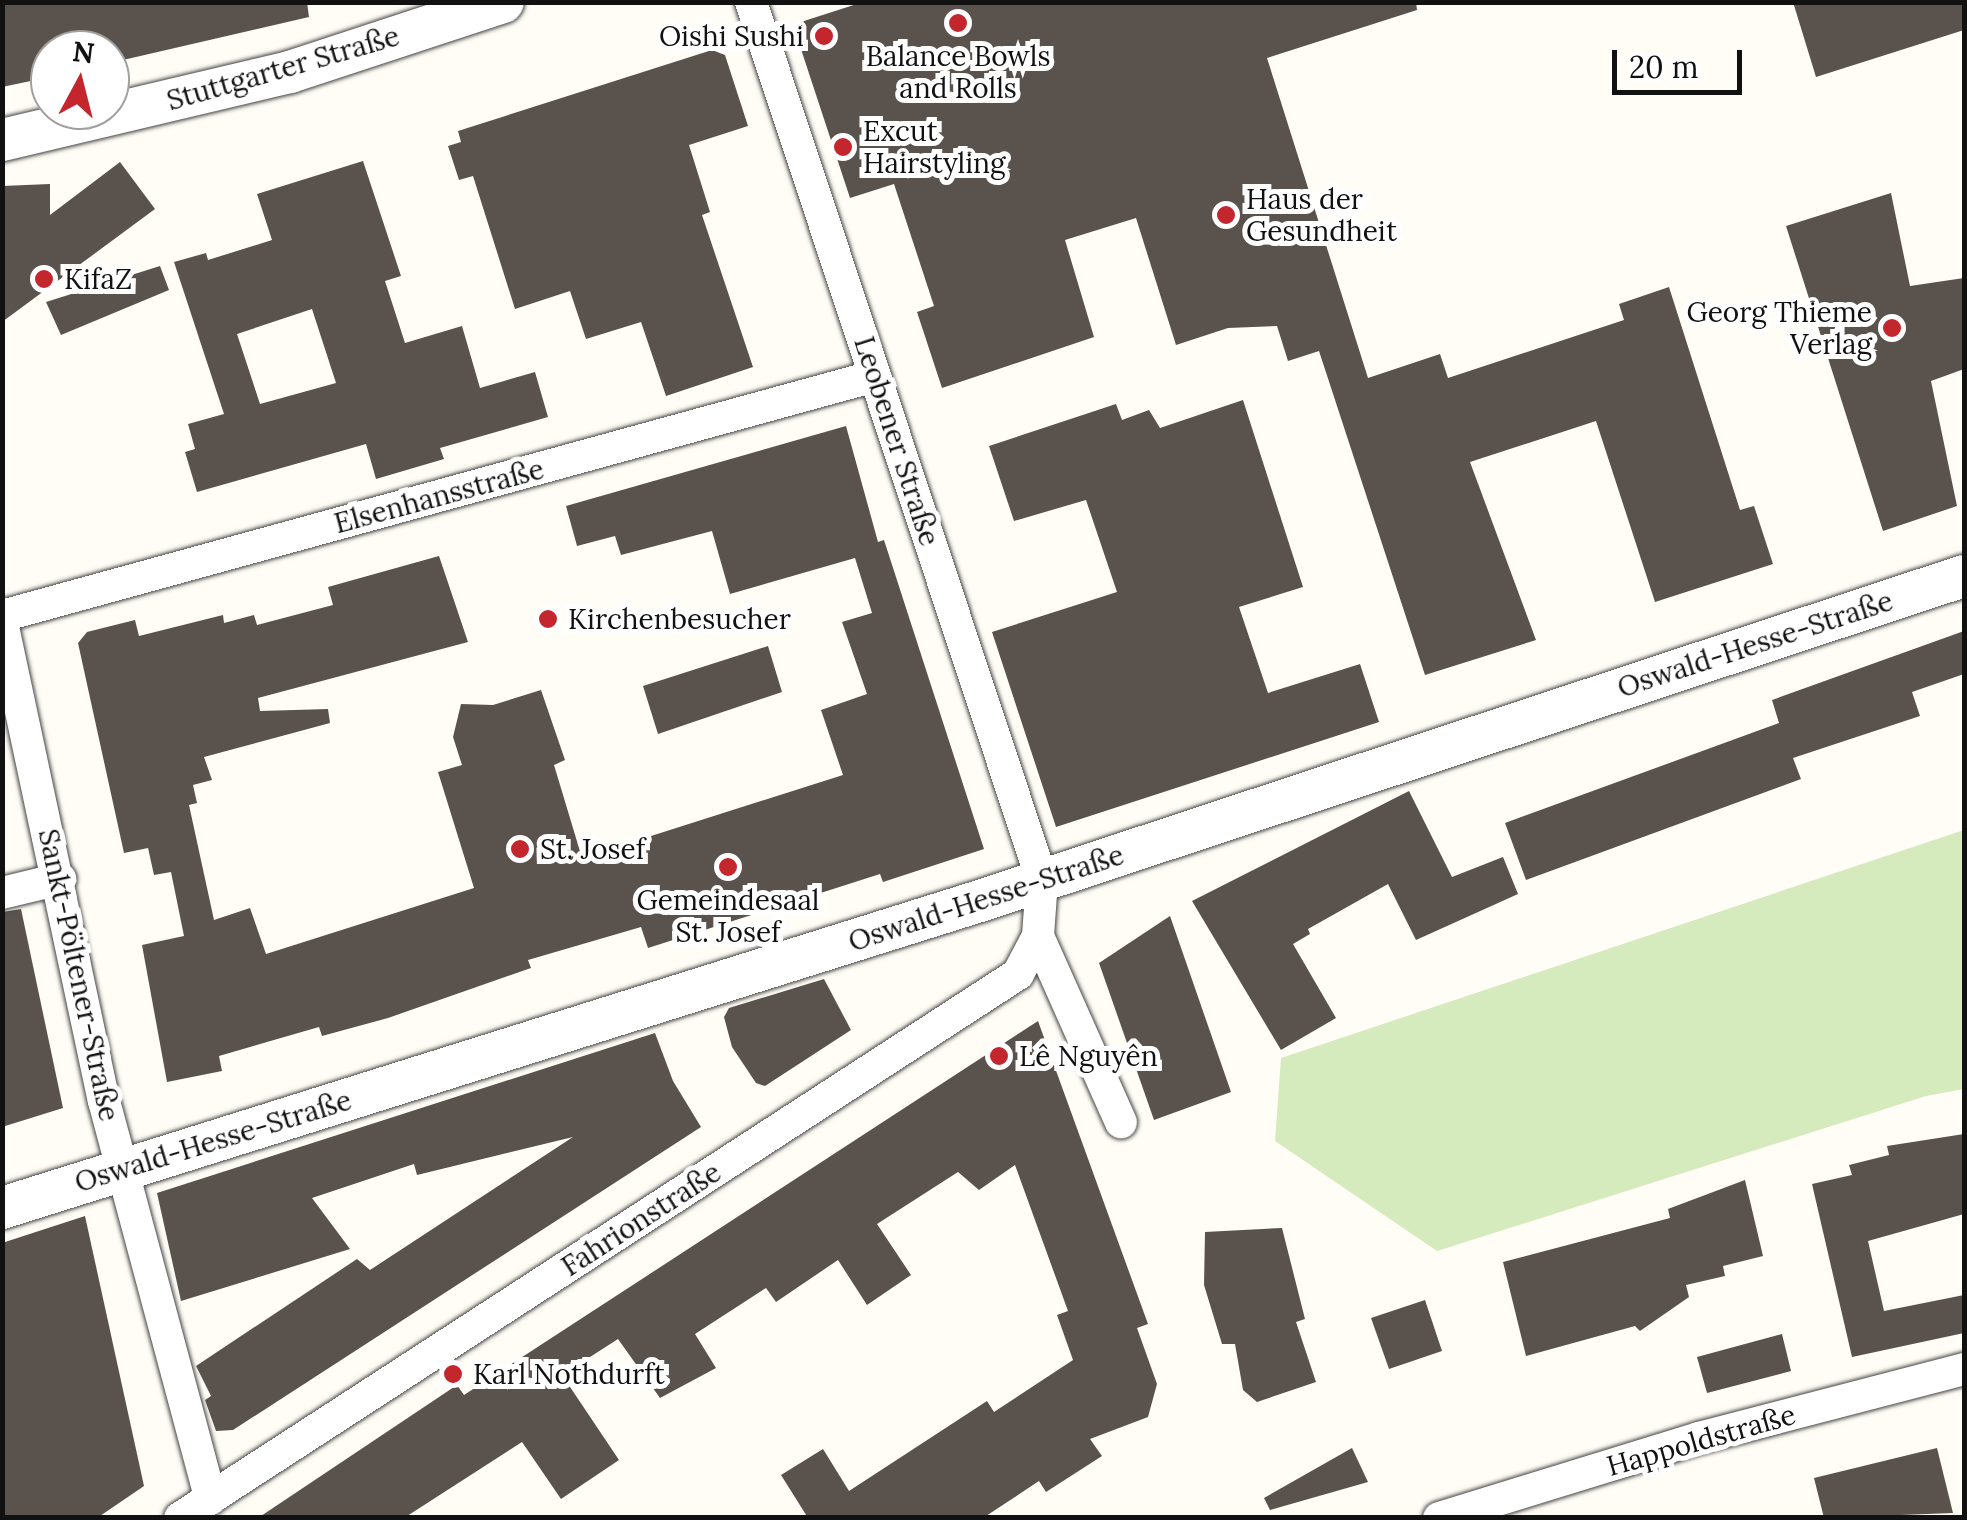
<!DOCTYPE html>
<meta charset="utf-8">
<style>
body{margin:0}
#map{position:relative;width:1967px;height:1520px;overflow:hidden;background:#fffdf5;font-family:Lora,serif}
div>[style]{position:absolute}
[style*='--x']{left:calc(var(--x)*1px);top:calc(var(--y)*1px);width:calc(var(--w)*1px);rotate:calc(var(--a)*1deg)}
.green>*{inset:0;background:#d5ebbd}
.building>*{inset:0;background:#5a524d}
.roads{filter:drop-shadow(0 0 2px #444) drop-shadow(0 0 2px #444)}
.minor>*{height:32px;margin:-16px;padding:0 16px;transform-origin:16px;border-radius:16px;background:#fff}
.tertiary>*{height:42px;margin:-21px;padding:0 21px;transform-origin:21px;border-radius:21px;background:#fff}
.dots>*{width:28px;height:28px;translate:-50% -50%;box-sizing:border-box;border:5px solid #fff;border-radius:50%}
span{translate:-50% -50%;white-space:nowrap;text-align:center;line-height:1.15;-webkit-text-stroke:10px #fff;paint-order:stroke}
.poi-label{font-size:28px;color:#111}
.right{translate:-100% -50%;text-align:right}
.left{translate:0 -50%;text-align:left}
.street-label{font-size:28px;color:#111}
.frame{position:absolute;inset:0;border:5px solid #111;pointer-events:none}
.north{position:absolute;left:30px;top:30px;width:100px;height:100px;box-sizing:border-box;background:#fff;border:2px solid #a0a0a0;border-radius:50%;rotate:7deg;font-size:28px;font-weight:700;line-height:40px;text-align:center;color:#111}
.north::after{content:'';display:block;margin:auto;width:35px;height:45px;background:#c4262e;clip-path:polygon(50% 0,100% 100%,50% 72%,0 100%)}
.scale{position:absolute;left:1612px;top:50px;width:130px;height:45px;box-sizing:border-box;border:5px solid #111;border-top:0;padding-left:12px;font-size:30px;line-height:35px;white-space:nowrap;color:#111;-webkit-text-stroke:8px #fff;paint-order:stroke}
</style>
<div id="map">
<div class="green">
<div style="clip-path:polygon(1964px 830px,1964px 1089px,1926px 1096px,1437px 1251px,1275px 1141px,1281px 1058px)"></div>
</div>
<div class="building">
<div style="clip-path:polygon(2px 2px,307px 2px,309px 17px,110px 63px,110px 50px,50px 50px,50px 77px,2px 87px)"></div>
<div style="clip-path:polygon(863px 2px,1416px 2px,1417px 10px,1267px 58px,1368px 378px,1440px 354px,1448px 378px,1624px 320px,1619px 304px,1669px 287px,1740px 510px,1754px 506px,1773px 564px,1655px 602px,1596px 421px,1470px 462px,1536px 640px,1425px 675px,1319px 351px,1288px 361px,1277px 326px,1228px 328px,1176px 345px,1136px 218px,1065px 240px,1094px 337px,942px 388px,917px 312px,934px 306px,894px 184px,850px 198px,796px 34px,804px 21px)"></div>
<div style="clip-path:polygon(1793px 2px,1964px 2px,1964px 30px,1816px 77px)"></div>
<div style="clip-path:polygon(712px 50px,725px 55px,748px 126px,689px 145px,710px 212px,702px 215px,753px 367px,666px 396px,641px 322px,586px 339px,570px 291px,515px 309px,473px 176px,459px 180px,448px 146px,461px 142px,458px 131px)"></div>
<div style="clip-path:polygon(evenodd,363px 161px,401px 276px,385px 281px,405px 343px,462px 326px,480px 388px,535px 372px,548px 417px,440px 448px,444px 459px,376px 479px,366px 444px,197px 492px,185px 452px,195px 449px,188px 424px,224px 414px,174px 262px,206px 253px,208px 260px,272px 240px,257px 194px,363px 161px,312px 309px,336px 383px,260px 404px,237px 334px,312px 309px)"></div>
<div style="clip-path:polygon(120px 162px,155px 209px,2px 322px,2px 186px,50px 184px,50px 215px)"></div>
<div style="clip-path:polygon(1891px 193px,1910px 286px,1964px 278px,1964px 369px,1931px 381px,1957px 506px,1883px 531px,1786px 226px)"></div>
<div style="clip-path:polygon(160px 266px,169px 290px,61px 335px,46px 302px)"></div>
<div style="clip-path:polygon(1243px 400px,1303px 587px,1239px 607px,1268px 693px,1360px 664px,1379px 722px,1056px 827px,992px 632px,1117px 592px,1086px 500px,1014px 521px,989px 446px,1116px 404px,1122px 420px,1149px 410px,1160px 428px)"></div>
<div style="clip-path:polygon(846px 426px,878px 542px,884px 540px,984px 849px,883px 882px,880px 874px,648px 948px,641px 927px,528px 960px,531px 968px,388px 1018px,322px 1036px,319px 1027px,219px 1056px,222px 1071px,167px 1082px,142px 945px,184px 936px,171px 872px,154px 875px,148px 848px,124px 853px,78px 643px,87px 632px,135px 620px,139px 636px,223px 615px,224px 623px,254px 615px,257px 625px,333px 605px,328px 587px,439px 556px,468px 642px,258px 698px,260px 711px,328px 709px,330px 723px,204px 757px,212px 780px,193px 785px,197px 803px,189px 805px,214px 920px,250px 908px,266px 954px,474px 888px,438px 772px,462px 765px,453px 737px,461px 704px,493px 705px,541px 690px,565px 760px,554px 765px,582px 858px,843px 775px,821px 710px,867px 694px,842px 622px,872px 613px,855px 558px,730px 594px,712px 531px,621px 555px,615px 536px,577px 546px,566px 506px)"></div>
<div style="clip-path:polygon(1964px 631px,1964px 674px,1912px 692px,1920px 716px,1793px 758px,1801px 779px,1526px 880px,1505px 823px,1779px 723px,1772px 700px)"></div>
<div style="clip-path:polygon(768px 646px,782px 692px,658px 734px,643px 686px)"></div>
<div style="clip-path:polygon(1409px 791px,1452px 877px,1503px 857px,1518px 894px,1416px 940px,1388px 884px,1308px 929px,1310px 934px,1293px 944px,1336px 1018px,1281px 1050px,1192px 901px)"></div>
<div style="clip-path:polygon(21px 909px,63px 1108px,2px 1127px,2px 912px)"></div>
<div style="clip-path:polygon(1170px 916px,1231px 1092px,1154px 1120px,1099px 963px)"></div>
<div style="clip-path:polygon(824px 979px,851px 1030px,765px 1086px,756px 1083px,732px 1047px,724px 1017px,729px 1008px)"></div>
<div style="clip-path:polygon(1038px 1021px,1148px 1324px,1137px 1328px,1157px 1384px,1148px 1417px,1090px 1439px,1102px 1456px,1046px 1492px,1039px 1481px,983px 1518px,808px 1518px,781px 1475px,823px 1449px,849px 1491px,987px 1401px,994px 1412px,1073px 1360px,1057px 1315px,1068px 1311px,1015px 1165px,979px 1190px,958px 1172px,877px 1224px,911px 1275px,867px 1305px,838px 1260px,776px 1302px,766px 1288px,695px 1334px,716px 1368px,660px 1398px,618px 1339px,562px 1375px,619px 1460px,561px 1499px,522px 1442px,404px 1518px,258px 1518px,457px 1385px,464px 1395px)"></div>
<div style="clip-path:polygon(655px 1033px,673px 1081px,701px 1127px,233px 1430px,216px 1431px,205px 1400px,211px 1396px,196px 1366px,357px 1259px,370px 1270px,573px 1137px,417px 1175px,414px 1164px,312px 1198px,350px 1249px,181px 1301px,157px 1193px)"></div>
<div style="clip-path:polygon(1964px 1134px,1964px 1214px,1868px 1241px,1884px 1311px,1964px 1295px,1964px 1333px,1852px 1357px,1812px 1184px,1852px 1175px,1849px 1165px,1889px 1155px,1887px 1146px)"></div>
<div style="clip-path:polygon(1745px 1180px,1763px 1256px,1723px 1266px,1725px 1276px,1686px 1285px,1689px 1297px,1640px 1331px,1635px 1326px,1526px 1356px,1503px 1262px,1670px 1218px,1668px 1209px)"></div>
<div style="clip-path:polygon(85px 1216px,144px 1486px,97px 1518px,2px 1518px,2px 1243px)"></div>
<div style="clip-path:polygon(1282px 1228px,1305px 1319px,1296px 1322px,1316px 1382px,1257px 1402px,1243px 1390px,1235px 1344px,1222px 1344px,1204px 1285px,1205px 1232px)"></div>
<div style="clip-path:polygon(1425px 1300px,1442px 1351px,1389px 1369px,1371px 1318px)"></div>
<div style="clip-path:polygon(1782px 1334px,1791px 1371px,1707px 1393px,1697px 1357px)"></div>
<div style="clip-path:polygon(1352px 1448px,1368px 1482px,1270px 1510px,1264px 1498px)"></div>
<div style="clip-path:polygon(1937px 1448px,1953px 1513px,1824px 1518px,1814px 1478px)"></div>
</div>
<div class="roads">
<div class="minor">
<div style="--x:2;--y:616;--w:905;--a:-15.37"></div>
<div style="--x:2;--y:622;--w:490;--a:78"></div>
<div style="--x:104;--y:1101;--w:412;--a:75"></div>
<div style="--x:2;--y:893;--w:60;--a:-13.6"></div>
<div style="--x:1038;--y:936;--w:204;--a:66"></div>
<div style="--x:180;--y:1518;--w:999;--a:-32.99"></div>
<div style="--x:1018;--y:974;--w:43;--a:-62.2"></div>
<div style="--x:1038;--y:936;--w:56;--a:-85.9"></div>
<div style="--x:1042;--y:880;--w:925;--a:-108.34"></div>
<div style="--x:1439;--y:1518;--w:272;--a:-17.1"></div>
<div style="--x:1699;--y:1438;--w:274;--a:-14.6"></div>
</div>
<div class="tertiary">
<div style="--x:2;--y:140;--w:296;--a:-13.3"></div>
<div style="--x:290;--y:72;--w:224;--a:-18.2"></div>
<div style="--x:2;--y:1208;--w:1031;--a:-17.43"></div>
<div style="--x:986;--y:899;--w:1030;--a:-18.28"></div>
</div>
</div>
<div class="dots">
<div style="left:958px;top:23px;background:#c4262e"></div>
<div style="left:824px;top:36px;background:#c4262e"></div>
<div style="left:843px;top:147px;background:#c4262e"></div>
<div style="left:1226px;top:215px;background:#c4262e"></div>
<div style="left:44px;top:279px;background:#c4262e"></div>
<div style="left:1892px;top:328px;background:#c4262e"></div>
<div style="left:548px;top:619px;background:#c4262e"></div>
<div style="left:520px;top:849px;background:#c4262e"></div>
<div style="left:728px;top:867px;background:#c4262e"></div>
<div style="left:999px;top:1056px;background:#c4262e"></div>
<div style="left:453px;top:1374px;background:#c4262e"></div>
</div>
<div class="poi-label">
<span class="right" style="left:804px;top:36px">Oishi Sushi</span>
<span style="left:958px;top:72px">Balance Bowls<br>and Rolls</span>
<span class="left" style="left:863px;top:147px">Excut<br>Hairstyling</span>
<span class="left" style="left:1246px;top:215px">Haus der<br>Gesundheit</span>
<span class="left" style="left:64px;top:279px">KifaZ</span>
<span class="right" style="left:1872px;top:328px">Georg Thieme<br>Verlag</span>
<span class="left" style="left:568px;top:619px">Kirchenbesucher</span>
<span class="left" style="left:540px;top:849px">St. Josef</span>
<span style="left:728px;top:916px">Gemeindesaal<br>St. Josef</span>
<span class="left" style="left:1019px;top:1056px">Lê Nguyên</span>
<span class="left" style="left:473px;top:1374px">Karl Nothdurft</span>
</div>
<div class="street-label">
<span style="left:283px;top:68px;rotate:-16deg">Stuttgarter Straße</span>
<span style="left:897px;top:441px;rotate:72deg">Leobener Straße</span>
<span style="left:439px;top:496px;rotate:-15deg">Elsenhansstraße</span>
<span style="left:1755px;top:644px;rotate:-18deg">Oswald-Hesse-Straße</span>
<span style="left:986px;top:898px;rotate:-18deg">Oswald-Hesse-Straße</span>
<span style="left:79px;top:975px;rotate:78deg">Sankt-Pöltener-Straße</span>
<span style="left:213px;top:1141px;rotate:-17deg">Oswald-Hesse-Straße</span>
<span style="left:641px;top:1219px;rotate:-33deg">Fahrionstraße</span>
<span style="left:1701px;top:1440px;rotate:-16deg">Happoldstraße</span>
</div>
<div class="frame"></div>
<div class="north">N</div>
<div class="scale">20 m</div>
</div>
